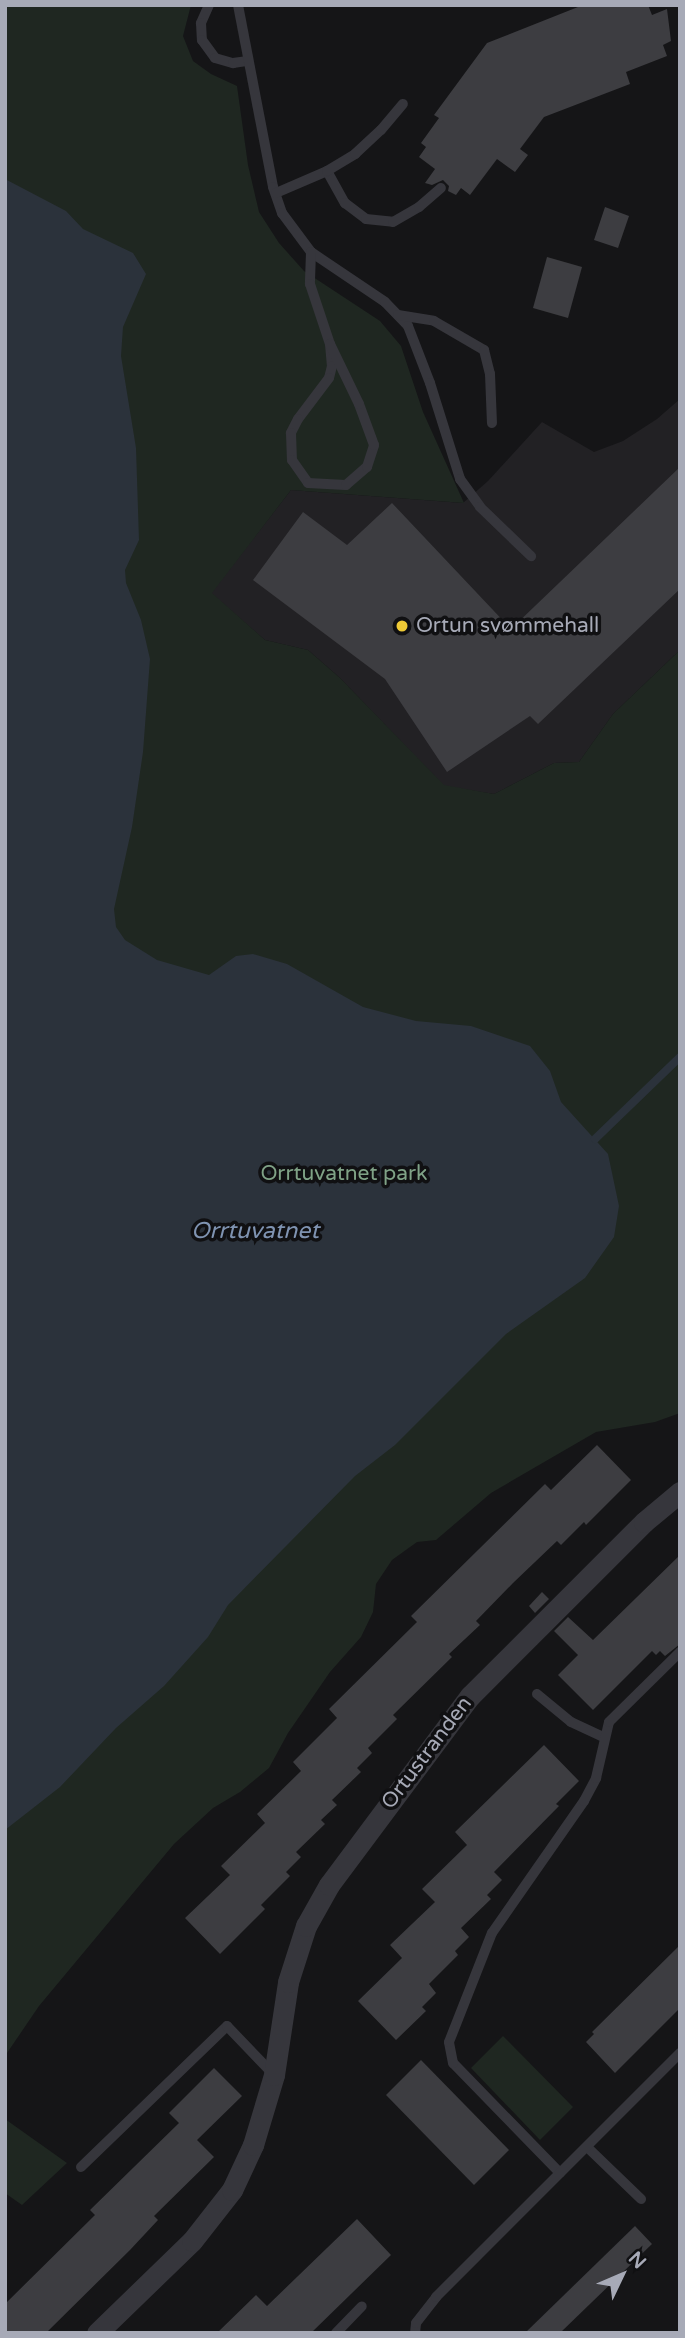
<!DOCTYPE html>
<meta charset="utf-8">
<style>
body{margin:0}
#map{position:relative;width:685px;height:2338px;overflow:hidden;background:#151517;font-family:"Varela Round",sans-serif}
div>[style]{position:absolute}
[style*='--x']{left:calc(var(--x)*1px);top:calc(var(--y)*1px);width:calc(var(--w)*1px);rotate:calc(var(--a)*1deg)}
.built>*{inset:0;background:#222124}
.green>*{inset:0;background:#1f2721}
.water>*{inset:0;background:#2b323b}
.stream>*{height:8px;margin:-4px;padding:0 4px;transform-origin:4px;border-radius:4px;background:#2b323b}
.building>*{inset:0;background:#3d3d41}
.service>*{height:10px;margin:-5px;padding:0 5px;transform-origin:5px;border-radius:5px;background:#36363c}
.minor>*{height:21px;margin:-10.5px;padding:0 10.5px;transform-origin:10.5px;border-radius:10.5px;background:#36363c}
.dots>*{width:19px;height:19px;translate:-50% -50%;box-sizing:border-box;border:4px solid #101012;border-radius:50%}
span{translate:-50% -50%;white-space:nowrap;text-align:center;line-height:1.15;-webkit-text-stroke:7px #101012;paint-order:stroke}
.poi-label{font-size:21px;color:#a7aab7}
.left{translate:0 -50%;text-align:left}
.park-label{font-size:21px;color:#7fa286}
.street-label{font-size:21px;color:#a7aab7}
.water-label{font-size:23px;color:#7f93b1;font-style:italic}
.frame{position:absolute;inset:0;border:7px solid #a7aab7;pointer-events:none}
.north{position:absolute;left:587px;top:2240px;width:70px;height:70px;-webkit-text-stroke:5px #101012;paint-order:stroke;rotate:46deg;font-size:19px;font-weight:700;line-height:28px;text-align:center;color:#a7aab7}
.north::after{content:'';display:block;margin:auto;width:24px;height:32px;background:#a7aab7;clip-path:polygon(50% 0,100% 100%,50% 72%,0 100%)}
</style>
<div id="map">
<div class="built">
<div style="clip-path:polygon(680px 399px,680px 650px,613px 714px,579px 762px,554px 763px,494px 794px,444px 786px,340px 678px,308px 650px,265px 640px,211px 593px,291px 490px,463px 503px,488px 481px,542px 422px,594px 452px,623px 441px,657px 419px)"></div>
</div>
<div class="green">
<div style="clip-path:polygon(5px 5px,191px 5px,183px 36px,193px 61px,211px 74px,237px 86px,248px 165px,259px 212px,279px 243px,304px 271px,380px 321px,401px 346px,423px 412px,464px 503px,291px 490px,212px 593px,265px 640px,308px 650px,340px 678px,444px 785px,494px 794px,554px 763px,579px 762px,613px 714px,680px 650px,680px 1413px,655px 1422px,596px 1432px,491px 1493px,436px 1540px,417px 1542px,392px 1560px,376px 1584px,373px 1612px,361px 1637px,330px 1672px,288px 1733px,269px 1768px,240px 1792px,213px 1808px,174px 1844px,39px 2006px,5px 2056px)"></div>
<div style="clip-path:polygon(503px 2036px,573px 2107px,540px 2140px,471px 2068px)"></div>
<div style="clip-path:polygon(5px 2119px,67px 2163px,22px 2205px,5px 2193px)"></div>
</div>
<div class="water">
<div style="clip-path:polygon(5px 179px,66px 211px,83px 229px,133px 253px,146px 274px,123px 327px,121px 356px,136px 448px,139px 540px,125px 570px,126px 583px,141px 620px,150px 659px,143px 752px,132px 827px,114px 909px,116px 927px,125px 940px,157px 960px,209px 975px,236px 956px,253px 954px,287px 964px,363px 1007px,416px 1021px,471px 1026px,530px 1046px,550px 1071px,561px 1102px,608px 1154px,619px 1206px,614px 1237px,585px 1278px,506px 1334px,395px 1445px,355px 1476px,228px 1605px,208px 1637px,164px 1686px,116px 1728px,60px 1787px,5px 1830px)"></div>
</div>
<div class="stream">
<div style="--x:595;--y:1139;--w:118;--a:-44"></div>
</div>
<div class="building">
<div style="clip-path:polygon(583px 5px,648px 5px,652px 15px,667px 9px,671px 41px,663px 45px,667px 56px,626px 72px,630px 84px,544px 117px,520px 149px,528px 155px,515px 172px,497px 159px,470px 195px,461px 188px,456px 195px,448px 191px,449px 186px,443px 180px,432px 185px,425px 183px,435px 169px,419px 157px,426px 147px,421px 143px,439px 118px,434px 115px,487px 43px)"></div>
<div style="clip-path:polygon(605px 207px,629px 216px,618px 248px,594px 240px)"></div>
<div style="clip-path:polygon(547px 257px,582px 267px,568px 318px,533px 308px)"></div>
<div style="clip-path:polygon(680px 467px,680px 589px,538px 724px,530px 716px,447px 772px,385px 679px,253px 580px,303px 512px,347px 545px,392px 503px,511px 629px)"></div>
<div style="clip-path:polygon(597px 1445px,631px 1480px,586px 1525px,584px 1522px,561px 1545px,557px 1541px,513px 1583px,476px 1621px,480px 1625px,449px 1654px,452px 1657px,393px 1715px,397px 1719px,368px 1748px,372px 1753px,357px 1768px,361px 1772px,332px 1800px,337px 1805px,321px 1820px,325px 1824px,296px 1852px,301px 1857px,286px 1872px,290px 1876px,261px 1905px,265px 1909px,220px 1954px,185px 1918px,230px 1875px,221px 1866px,265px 1823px,257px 1814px,301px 1771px,293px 1762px,337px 1718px,329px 1709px,417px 1622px,411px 1616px,545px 1484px,551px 1490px)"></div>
<div style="clip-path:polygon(680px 1555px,680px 1644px,665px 1656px,660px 1651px,656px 1655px,652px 1651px,593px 1710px,558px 1675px,578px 1655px,554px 1631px,568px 1617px,593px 1640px)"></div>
<div style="clip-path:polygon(542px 1592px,549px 1599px,535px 1613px,529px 1606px)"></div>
<div style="clip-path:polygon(544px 1745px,579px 1781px,556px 1804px,559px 1806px,494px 1872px,502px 1880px,487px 1895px,491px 1899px,461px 1928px,469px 1937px,455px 1951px,458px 1955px,429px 1984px,436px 1993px,422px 2007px,426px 2011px,396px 2040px,358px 2001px,402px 1958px,390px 1945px,435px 1902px,422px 1889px,467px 1845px,455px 1832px)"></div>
<div style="clip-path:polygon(680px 1945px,680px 2008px,615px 2073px,586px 2042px,594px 2034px,592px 2032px)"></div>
<div style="clip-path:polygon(421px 2060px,509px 2150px,474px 2185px,386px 2095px)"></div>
<div style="clip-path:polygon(214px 2068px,242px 2096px,197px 2140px,214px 2157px,154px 2216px,158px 2220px,130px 2250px,46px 2333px,5px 2333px,5px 2304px,95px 2215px,90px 2210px,179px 2123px,169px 2113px)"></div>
<div style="clip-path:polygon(357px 2219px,391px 2255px,311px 2333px,217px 2333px,256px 2295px,267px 2306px)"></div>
<div style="clip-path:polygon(635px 2226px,652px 2244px,560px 2333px,525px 2333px)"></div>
</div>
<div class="service">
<div style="--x:209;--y:5;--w:20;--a:114"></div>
<div style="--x:201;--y:23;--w:17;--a:87"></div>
<div style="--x:202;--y:40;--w:22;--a:54"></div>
<div style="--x:215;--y:58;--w:19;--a:16"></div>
<div style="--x:233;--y:63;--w:15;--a:-8"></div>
<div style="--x:238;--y:5;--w:185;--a:79.1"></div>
<div style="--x:273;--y:187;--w:28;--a:71"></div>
<div style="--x:282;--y:213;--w:49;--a:53.4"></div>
<div style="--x:311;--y:252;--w:89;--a:34"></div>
<div style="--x:385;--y:302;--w:33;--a:46"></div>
<div style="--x:408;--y:326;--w:61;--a:68.9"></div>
<div style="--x:430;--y:383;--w:101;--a:72.6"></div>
<div style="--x:460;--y:479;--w:34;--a:54"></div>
<div style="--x:480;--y:507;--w:71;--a:43.9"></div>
<div style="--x:327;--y:171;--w:37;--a:61"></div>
<div style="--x:345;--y:203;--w:26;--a:37"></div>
<div style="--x:366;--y:219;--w:27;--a:6"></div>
<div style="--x:393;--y:222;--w:30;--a:-30"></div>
<div style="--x:419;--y:207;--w:29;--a:-41"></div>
<div style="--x:276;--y:193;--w:56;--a:-23.3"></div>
<div style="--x:327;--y:171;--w:33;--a:-31"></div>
<div style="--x:355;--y:154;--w:35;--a:-43"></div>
<div style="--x:381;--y:130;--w:34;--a:-50"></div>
<div style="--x:311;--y:252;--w:32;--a:92"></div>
<div style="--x:310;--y:284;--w:63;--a:71.6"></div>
<div style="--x:330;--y:344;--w:22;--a:85"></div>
<div style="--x:332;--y:366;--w:12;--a:104"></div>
<div style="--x:329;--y:378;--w:51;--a:127.1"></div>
<div style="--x:298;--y:419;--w:16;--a:117"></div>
<div style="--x:291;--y:433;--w:27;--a:88"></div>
<div style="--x:292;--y:460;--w:28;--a:55"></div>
<div style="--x:308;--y:483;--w:38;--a:3"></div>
<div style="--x:346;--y:485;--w:28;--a:-41"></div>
<div style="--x:367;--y:467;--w:23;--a:-72"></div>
<div style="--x:374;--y:445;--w:44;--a:-110.1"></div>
<div style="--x:359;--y:404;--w:67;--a:-115.8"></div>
<div style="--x:398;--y:315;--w:36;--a:9"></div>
<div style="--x:434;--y:321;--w:58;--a:30.1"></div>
<div style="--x:484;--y:350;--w:25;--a:76"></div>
<div style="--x:490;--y:374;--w:49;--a:87.7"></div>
<div style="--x:537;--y:1694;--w:44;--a:39.5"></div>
<div style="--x:571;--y:1722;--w:35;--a:25"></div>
<div style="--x:587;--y:2147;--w:75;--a:43.9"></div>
<div style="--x:81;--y:2167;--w:203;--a:-44"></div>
<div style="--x:227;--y:2026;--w:68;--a:46.2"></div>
<div style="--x:560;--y:2173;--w:153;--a:-134.2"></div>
<div style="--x:453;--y:2063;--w:21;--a:-101"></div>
<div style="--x:449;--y:2042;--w:117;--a:-68.5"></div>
<div style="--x:492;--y:1933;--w:161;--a:-55.1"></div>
<div style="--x:584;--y:1801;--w:26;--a:-62"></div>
<div style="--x:596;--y:1778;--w:57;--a:-76.9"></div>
<div style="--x:609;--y:1722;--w:100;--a:-44.6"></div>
<div style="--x:336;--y:2333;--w:37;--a:-46"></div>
<div style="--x:415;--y:2333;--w:10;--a:-84"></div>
<div style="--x:416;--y:2323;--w:33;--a:-52"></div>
<div style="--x:436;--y:2297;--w:345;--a:-45"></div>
</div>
<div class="minor">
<div style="--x:97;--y:2333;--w:132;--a:-44.1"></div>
<div style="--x:192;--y:2241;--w:65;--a:-51.9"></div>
<div style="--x:232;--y:2190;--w:50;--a:-65"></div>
<div style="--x:253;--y:2145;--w:73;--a:-73.3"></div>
<div style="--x:274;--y:2075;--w:94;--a:-81.4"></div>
<div style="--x:288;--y:1982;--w:59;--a:-72.2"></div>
<div style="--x:306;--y:1926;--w:47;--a:-60.7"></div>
<div style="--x:329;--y:1885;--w:236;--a:-53.3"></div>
<div style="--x:470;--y:1696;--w:246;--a:-45"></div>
<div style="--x:644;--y:1522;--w:47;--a:-39.8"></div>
</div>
<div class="dots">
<div style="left:402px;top:626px;background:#efca36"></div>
</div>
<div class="poi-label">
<span class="left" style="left:416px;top:626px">Ortun svømmehall</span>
</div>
<div class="park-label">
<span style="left:344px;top:1174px">Orrtuvatnet park</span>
</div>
<div class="street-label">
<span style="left:427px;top:1753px;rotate:-53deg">Ortustranden</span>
</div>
<div class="water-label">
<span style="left:255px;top:1231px">Orrtuvatnet</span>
</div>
<div class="frame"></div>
<div class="north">N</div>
</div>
